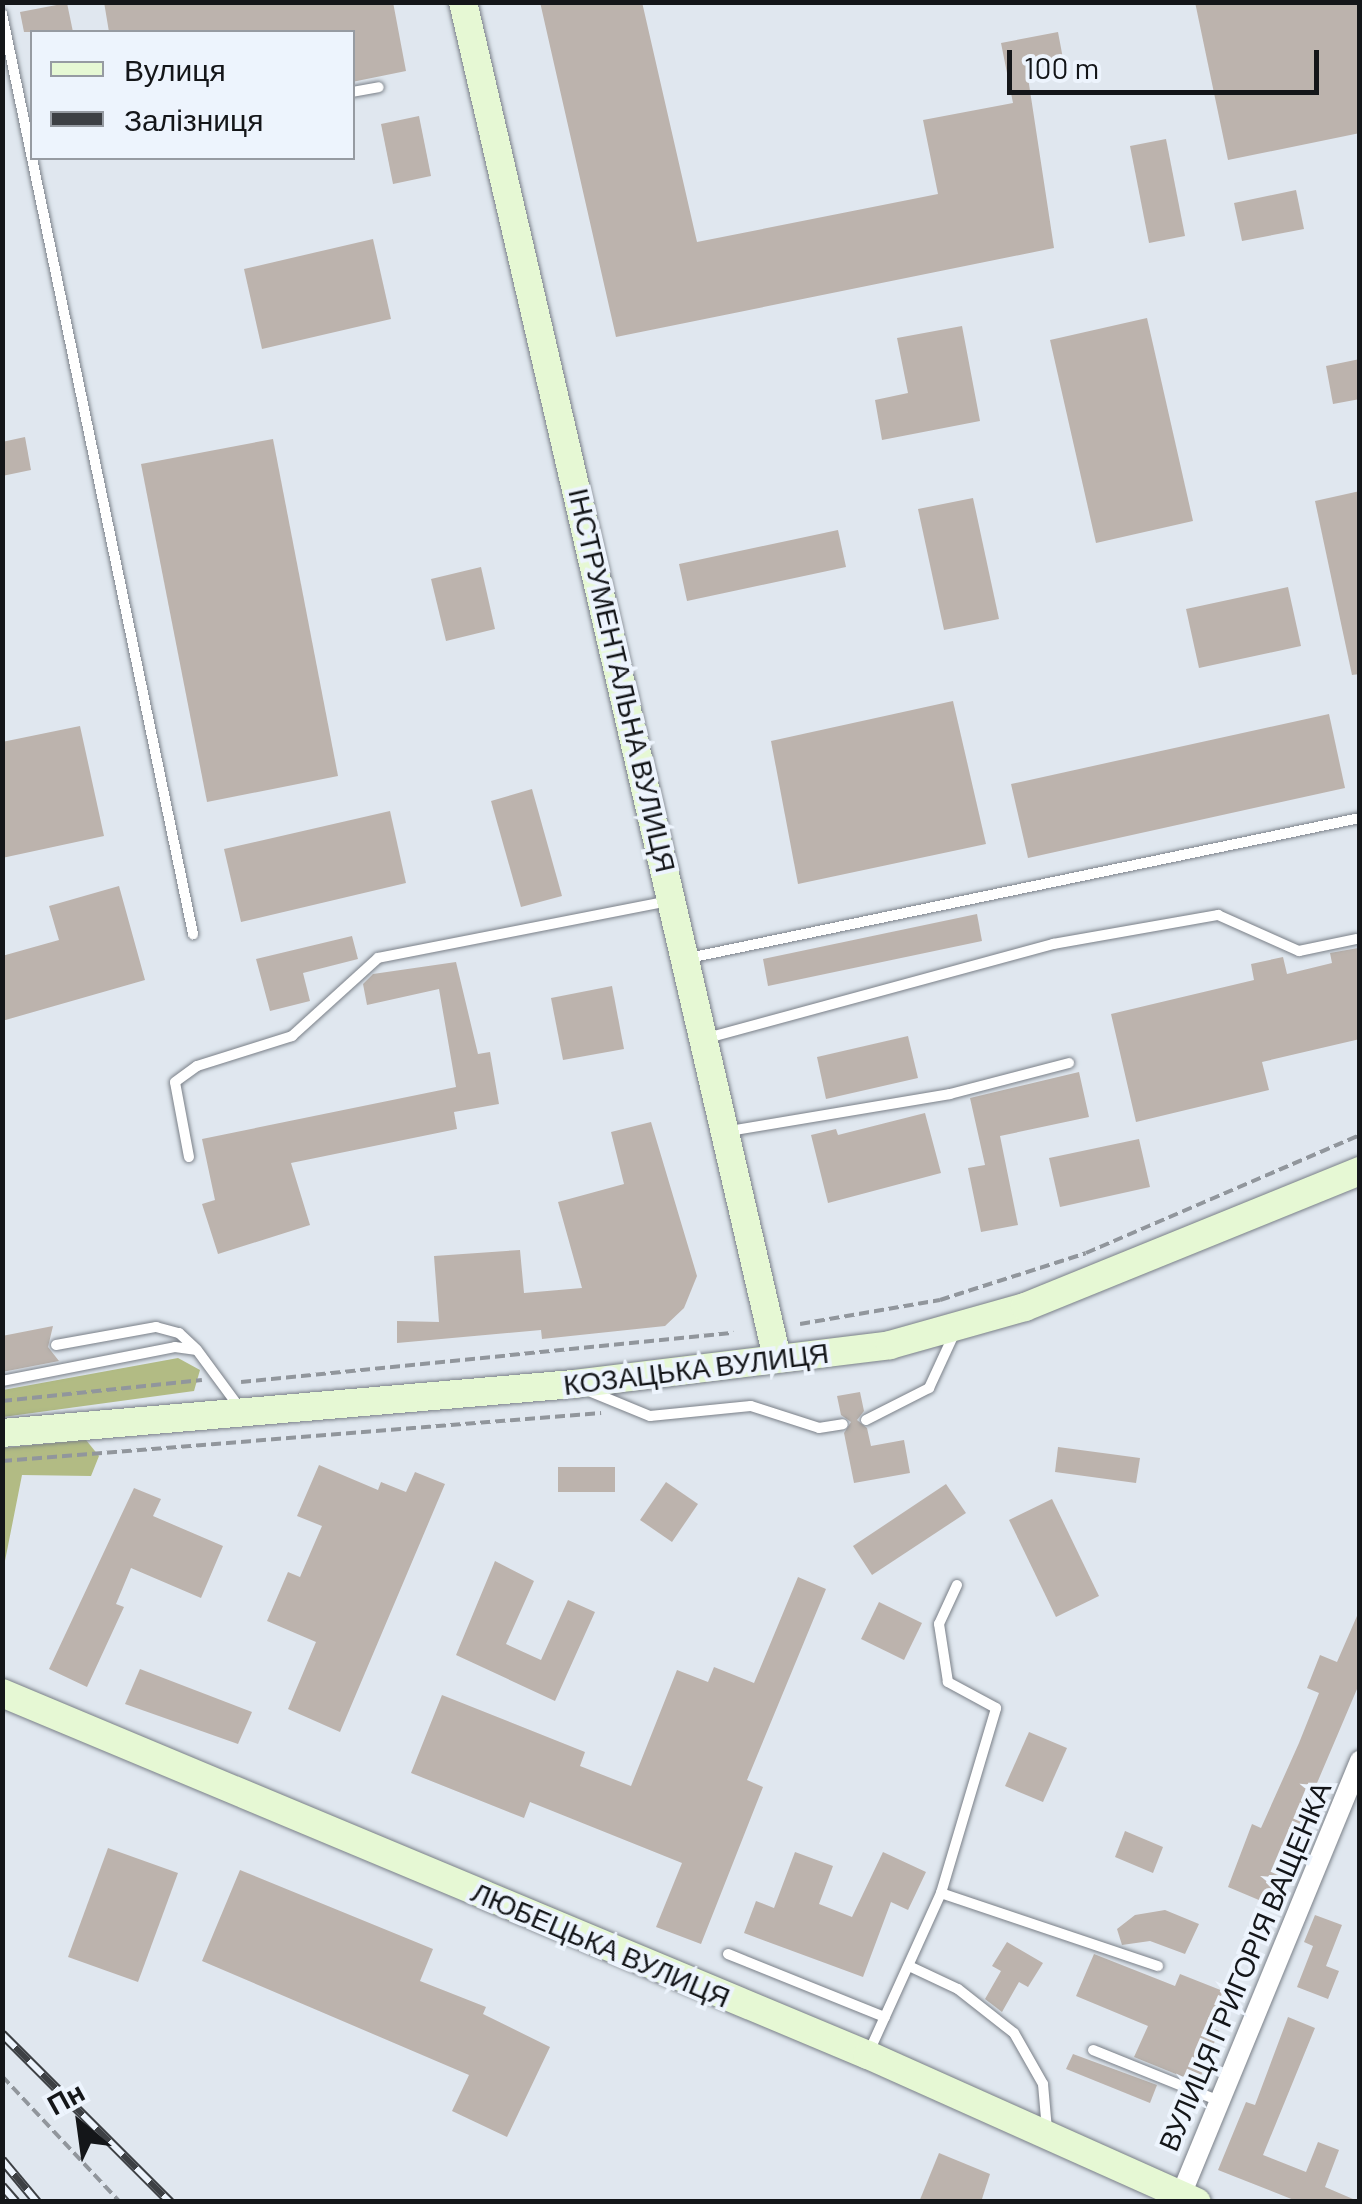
<!DOCTYPE html>
<meta charset="utf-8">
<style>
body{margin:0}
#map{position:relative;width:1362px;height:2204px;overflow:hidden;background:#e0e7ef;font-family:Barlow,sans-serif}
div>[style]{position:absolute}
[style*='--x']{left:calc(var(--x)*1px);top:calc(var(--y)*1px);width:calc(var(--w)*1px);rotate:calc(var(--a)*1deg)}
.green>*{inset:0;background:#b2bb84}
.building>*{inset:0;background:#bcb3ad}
.path>*{height:4px;margin-top:-2px;transform-origin:0;background:repeating-linear-gradient(90deg,#91969c 0 10px,transparent 0 15px)}
.roads{filter:drop-shadow(0 0 2px #7a8088) drop-shadow(0 0 2px #7a8088)}
.lane>*{height:10px;margin:-5px;padding:0 5px;transform-origin:5px;border-radius:5px;background:#fff}
.street>*{height:20px;margin:-10px;padding:0 10px;transform-origin:10px;border-radius:10px;background:#fff}
.secondary>*{height:28px;margin:-14px;padding:0 14px;transform-origin:14px;border-radius:14px;background:#e6f8d4}
.rail>*{height:10px;margin-top:-5px;transform-origin:0;background:repeating-linear-gradient(90deg,#edf4fd 0 19px,#3d4044 0 38px);box-sizing:border-box;border-block:2px solid #3d4044}
span{translate:-50% -50%;white-space:nowrap;text-align:center;line-height:1.15;-webkit-text-stroke:8px #edf4fd;paint-order:stroke}
.street-label{font-size:28px;color:#141619}
.frame{position:absolute;inset:0;border:5px solid #141619;pointer-events:none}
.legend{position:absolute;left:30px;top:30px;width:325px;height:130px;box-sizing:border-box;background:#edf4fd;border:2px solid #969ba2;margin:0;padding:12px 18px;list-style:none;font-size:30px;color:#141619}
.legend li{display:flex;align-items:center;gap:20px;height:50px}
.legend b{width:50px;border:2px solid #969ba2}
.north{position:absolute;left:30px;top:2074px;width:100px;height:100px;-webkit-text-stroke:8px #edf4fd;paint-order:stroke;rotate:331deg;font-size:28px;font-weight:700;line-height:40px;text-align:center;color:#141619}
.north::after{content:'';display:block;margin:auto;width:35px;height:45px;background:#141619;clip-path:polygon(50% 0,100% 100%,50% 72%,0 100%)}
.scale{position:absolute;left:1007px;top:50px;width:312px;height:45px;box-sizing:border-box;border:5px solid #141619;border-top:0;padding-left:12px;font-size:30px;line-height:35px;white-space:nowrap;color:#141619;-webkit-text-stroke:8px #edf4fd;paint-order:stroke}
</style>
<div id="map">
<div class="green">
<div style="clip-path:polygon(178px 1358px,200px 1370px,194px 1391px,3px 1417px,3px 1390px)"></div>
<div style="clip-path:polygon(86px 1440px,99px 1456px,91px 1476px,22px 1475px,3px 1571px,3px 1448px)"></div>
</div>
<div class="building">
<div style="clip-path:polygon(104px 2px,393px 2px,406px 71px,352px 82px,352px 32px,109px 32px)"></div>
<div style="clip-path:polygon(540px 2px,642px 2px,697px 242px,938px 194px,923px 120px,1013px 103px,1001px 43px,1058px 32px,1064px 64px,1027px 71px,1054px 248px,616px 337px)"></div>
<div style="clip-path:polygon(1195px 2px,1360px 2px,1360px 133px,1228px 160px)"></div>
<div style="clip-path:polygon(67px 3px,73px 32px,24px 32px,20px 12px)"></div>
<div style="clip-path:polygon(419px 116px,431px 176px,393px 184px,381px 124px)"></div>
<div style="clip-path:polygon(1166px 139px,1185px 236px,1149px 243px,1130px 146px)"></div>
<div style="clip-path:polygon(1296px 190px,1304px 229px,1242px 241px,1234px 203px)"></div>
<div style="clip-path:polygon(373px 239px,391px 319px,262px 349px,244px 269px)"></div>
<div style="clip-path:polygon(1147px 318px,1193px 521px,1096px 543px,1050px 340px)"></div>
<div style="clip-path:polygon(962px 326px,980px 421px,882px 440px,875px 400px,908px 393px,897px 338px)"></div>
<div style="clip-path:polygon(1360px 359px,1360px 399px,1333px 404px,1326px 366px)"></div>
<div style="clip-path:polygon(25px 437px,31px 470px,2px 476px,2px 442px)"></div>
<div style="clip-path:polygon(273px 439px,338px 776px,207px 802px,141px 464px)"></div>
<div style="clip-path:polygon(1360px 491px,1360px 674px,1352px 675px,1315px 501px)"></div>
<div style="clip-path:polygon(973px 498px,999px 619px,944px 630px,918px 509px)"></div>
<div style="clip-path:polygon(838px 530px,846px 567px,687px 601px,679px 564px)"></div>
<div style="clip-path:polygon(481px 567px,495px 629px,446px 641px,431px 579px)"></div>
<div style="clip-path:polygon(1288px 587px,1301px 646px,1199px 668px,1186px 609px)"></div>
<div style="clip-path:polygon(953px 701px,986px 844px,798px 884px,771px 741px)"></div>
<div style="clip-path:polygon(1329px 714px,1345px 788px,1028px 858px,1011px 784px)"></div>
<div style="clip-path:polygon(80px 726px,104px 836px,2px 858px,2px 742px)"></div>
<div style="clip-path:polygon(532px 789px,562px 896px,521px 907px,491px 801px)"></div>
<div style="clip-path:polygon(390px 811px,406px 883px,241px 922px,224px 849px)"></div>
<div style="clip-path:polygon(119px 886px,145px 980px,2px 1021px,2px 956px,59px 940px,49px 906px)"></div>
<div style="clip-path:polygon(977px 914px,982px 941px,768px 986px,763px 959px)"></div>
<div style="clip-path:polygon(352px 936px,358px 959px,303px 973px,310px 1001px,270px 1011px,256px 959px)"></div>
<div style="clip-path:polygon(1358px 948px,1360px 1039px,1262px 1062px,1269px 1090px,1136px 1122px,1111px 1014px,1254px 980px,1251px 964px,1283px 957px,1287px 974px,1332px 963px,1330px 953px)"></div>
<div style="clip-path:polygon(456px 962px,478px 1054px,490px 1052px,499px 1104px,454px 1112px,457px 1129px,291px 1163px,310px 1225px,218px 1254px,202px 1204px,215px 1200px,202px 1139px,456px 1087px,439px 989px,367px 1005px,363px 984px,373px 974px)"></div>
<div style="clip-path:polygon(612px 986px,624px 1049px,563px 1060px,551px 998px)"></div>
<div style="clip-path:polygon(908px 1036px,918px 1078px,826px 1099px,817px 1057px)"></div>
<div style="clip-path:polygon(1079px 1072px,1089px 1117px,1000px 1136px,1018px 1225px,981px 1232px,968px 1168px,985px 1165px,970px 1098px)"></div>
<div style="clip-path:polygon(925px 1113px,941px 1173px,828px 1203px,811px 1135px,836px 1129px,838px 1135px)"></div>
<div style="clip-path:polygon(651px 1122px,697px 1276px,684px 1308px,665px 1326px,542px 1339px,541px 1330px,397px 1343px,397px 1321px,439px 1322px,434px 1256px,520px 1250px,524px 1293px,582px 1288px,558px 1202px,624px 1184px,611px 1132px)"></div>
<div style="clip-path:polygon(1139px 1139px,1150px 1187px,1060px 1207px,1049px 1158px)"></div>
<div style="clip-path:polygon(53px 1326px,48px 1347px,59px 1361px,2px 1372px,2px 1336px)"></div>
<div style="clip-path:polygon(860px 1392px,864px 1411px,857px 1420px,867px 1428px,871px 1446px,904px 1440px,910px 1473px,854px 1483px,844px 1433px,851px 1422px,841px 1415px,837px 1396px)"></div>
<div style="clip-path:polygon(1058px 1447px,1140px 1458px,1136px 1483px,1055px 1472px)"></div>
<div style="clip-path:polygon(319px 1465px,378px 1490px,381px 1482px,406px 1492px,415px 1472px,445px 1484px,340px 1732px,288px 1709px,316px 1642px,267px 1621px,288px 1572px,300px 1577px,322px 1526px,297px 1516px)"></div>
<div style="clip-path:polygon(558px 1467px,615px 1467px,615px 1492px,558px 1492px)"></div>
<div style="clip-path:polygon(666px 1482px,698px 1504px,672px 1542px,640px 1520px)"></div>
<div style="clip-path:polygon(946px 1484px,966px 1513px,872px 1575px,853px 1546px)"></div>
<div style="clip-path:polygon(134px 1488px,161px 1499px,153px 1516px,223px 1546px,201px 1598px,131px 1568px,116px 1604px,124px 1607px,87px 1687px,49px 1669px)"></div>
<div style="clip-path:polygon(1052px 1499px,1099px 1596px,1056px 1617px,1009px 1520px)"></div>
<div style="clip-path:polygon(495px 1561px,534px 1581px,506px 1644px,541px 1660px,568px 1600px,595px 1612px,555px 1701px,456px 1655px)"></div>
<div style="clip-path:polygon(798px 1577px,826px 1589px,747px 1780px,763px 1787px,701px 1944px,656px 1927px,682px 1863px,530px 1802px,524px 1818px,411px 1773px,442px 1695px,585px 1752px,580px 1766px,631px 1786px,677px 1670px,708px 1682px,714px 1667px,754px 1683px)"></div>
<div style="clip-path:polygon(879px 1602px,922px 1623px,904px 1660px,861px 1639px)"></div>
<div style="clip-path:polygon(1360px 1609px,1360px 1682px,1266px 1903px,1228px 1887px,1252px 1824px,1261px 1828px,1299px 1743px,1319px 1693px,1307px 1688px,1320px 1655px,1337px 1662px)"></div>
<div style="clip-path:polygon(140px 1669px,252px 1712px,238px 1744px,125px 1704px)"></div>
<div style="clip-path:polygon(1029px 1732px,1067px 1748px,1043px 1802px,1005px 1786px)"></div>
<div style="clip-path:polygon(1125px 1831px,1163px 1847px,1153px 1873px,1115px 1857px)"></div>
<div style="clip-path:polygon(108px 1848px,178px 1873px,138px 1982px,68px 1957px)"></div>
<div style="clip-path:polygon(795px 1852px,833px 1866px,819px 1904px,852px 1917px,883px 1852px,926px 1872px,908px 1910px,891px 1902px,863px 1977px,744px 1933px,756px 1901px,774px 1908px)"></div>
<div style="clip-path:polygon(240px 1870px,433px 1949px,420px 1981px,486px 2007px,483px 2014px,550px 2047px,507px 2137px,452px 2111px,469px 2075px,202px 1961px)"></div>
<div style="clip-path:polygon(1165px 1910px,1199px 1924px,1185px 1954px,1150px 1941px,1122px 1945px,1117px 1929px,1135px 1915px)"></div>
<div style="clip-path:polygon(1315px 1915px,1342px 1925px,1326px 1966px,1339px 1971px,1328px 1999px,1297px 1987px,1313px 1946px,1304px 1942px)"></div>
<div style="clip-path:polygon(1007px 1942px,1043px 1963px,1028px 1987px,1019px 1982px,1002px 2012px,985px 1999px,1001px 1971px,992px 1966px)"></div>
<div style="clip-path:polygon(1094px 1954px,1175px 1986px,1180px 1974px,1223px 1991px,1208px 2026px,1219px 2031px,1198px 2083px,1134px 2057px,1148px 2026px,1076px 1996px)"></div>
<div style="clip-path:polygon(1288px 2017px,1315px 2028px,1263px 2155px,1306px 2172px,1318px 2142px,1339px 2150px,1325px 2187px,1360px 2202px,1299px 2202px,1218px 2170px,1246px 2102px,1255px 2105px)"></div>
<div style="clip-path:polygon(1073px 2054px,1157px 2085px,1150px 2103px,1066px 2069px)"></div>
<div style="clip-path:polygon(939px 2153px,990px 2174px,981px 2202px,919px 2202px)"></div>
</div>
<div class="path">
<div style="--x:800;--y:1324;--w:142;--a:-9.7"></div>
<div style="--x:940;--y:1300;--w:153;--a:-17.8"></div>
<div style="--x:1086;--y:1253;--w:298;--a:-23.3"></div>
<div style="--x:241;--y:1382;--w:495;--a:-5.7"></div>
<div style="--x:2;--y:1401;--w:201;--a:-6"></div>
<div style="--x:2;--y:1461;--w:601;--a:-4.58"></div>
<div style="--x:2;--y:2076;--w:173;--a:46.9"></div>
</div>
<div class="roads">
<div class="lane">
<div style="--x:2;--y:14;--w:940;--a:78.27"></div>
<div style="--x:352;--y:92;--w:27;--a:-10"></div>
<div style="--x:689;--y:958;--w:685;--a:-11.79"></div>
<div style="--x:707;--y:1038;--w:359;--a:-15.2"></div>
<div style="--x:1053;--y:944;--w:168;--a:-10"></div>
<div style="--x:1218;--y:915;--w:89;--a:24"></div>
<div style="--x:1299;--y:951;--w:58;--a:-11.9"></div>
<div style="--x:729;--y:1131;--w:224;--a:-9.5"></div>
<div style="--x:950;--y:1094;--w:123;--a:-14.6"></div>
<div style="--x:189;--y:1157;--w:76;--a:-100.6"></div>
<div style="--x:175;--y:1082;--w:27;--a:-36"></div>
<div style="--x:197;--y:1066;--w:100;--a:-17.5"></div>
<div style="--x:292;--y:1036;--w:116;--a:-42.2"></div>
<div style="--x:378;--y:958;--w:296;--a:-11.1"></div>
<div style="--x:56;--y:1345;--w:102;--a:-10.2"></div>
<div style="--x:156;--y:1327;--w:24;--a:15"></div>
<div style="--x:179;--y:1333;--w:23;--a:43"></div>
<div style="--x:2;--y:1381;--w:176;--a:-11.1"></div>
<div style="--x:175;--y:1347;--w:22;--a:8"></div>
<div style="--x:197;--y:1350;--w:71;--a:53.6"></div>
<div style="--x:589;--y:1391;--w:66;--a:22.3"></div>
<div style="--x:650;--y:1416;--w:101;--a:-5.7"></div>
<div style="--x:751;--y:1406;--w:71;--a:17.9"></div>
<div style="--x:819;--y:1428;--w:24;--a:-9"></div>
<div style="--x:866;--y:1420;--w:71;--a:-26.9"></div>
<div style="--x:929;--y:1388;--w:62;--a:-65.1"></div>
<div style="--x:941;--y:1893;--w:229;--a:18.6"></div>
<div style="--x:728;--y:1954;--w:169;--a:21.9"></div>
<div style="--x:909;--y:1966;--w:54;--a:25.1"></div>
<div style="--x:958;--y:1989;--w:71;--a:38.2"></div>
<div style="--x:1014;--y:2033;--w:59;--a:60.4"></div>
<div style="--x:1043;--y:2084;--w:46;--a:85"></div>
<div style="--x:1093;--y:2050;--w:136;--a:22"></div>
<div style="--x:868;--y:2054;--w:177;--a:-65.6"></div>
<div style="--x:941;--y:1893;--w:193;--a:-73.4"></div>
<div style="--x:996;--y:1708;--w:55;--a:-151.6"></div>
<div style="--x:948;--y:1682;--w:59;--a:-98.8"></div>
<div style="--x:939;--y:1624;--w:43;--a:-65.2"></div>
</div>
<div class="street">
<div style="--x:1181;--y:2195;--w:470;--a:-67.6"></div>
</div>
<div class="secondary">
<div style="--x:463;--y:2;--w:1392;--a:76.96"></div>
<div style="--x:2;--y:1433;--w:574;--a:-4.9"></div>
<div style="--x:574;--y:1384;--w:318;--a:-7"></div>
<div style="--x:890;--y:1345;--w:140;--a:-15.7"></div>
<div style="--x:1025;--y:1307;--w:362;--a:-22.1"></div>
<div style="--x:2;--y:1693;--w:939;--a:22.69"></div>
<div style="--x:868;--y:2055;--w:360;--a:24.1"></div>
</div>
</div>
<div class="rail">
<div style="--x:2;--y:2034;--w:238;--a:45"></div>
<div style="--x:2;--y:2160;--w:55;--a:50.2"></div>
<div style="--x:2;--y:2186;--w:21;--a:49"></div>
</div>
<div class="street-label">
<span style="left:623px;top:680px;rotate:77deg">ІНСТРУМЕНТАЛЬНА ВУЛИЦЯ</span>
<span style="left:696px;top:1368px;rotate:-7deg">КОЗАЦЬКА ВУЛИЦЯ</span>
<span style="left:601px;top:1944px;rotate:23deg">ЛЮБЕЦЬКА ВУЛИЦЯ</span>
<span style="left:1244px;top:1966px;rotate:-67deg">ВУЛИЦЯ ГРИГОРІЯ ВАЩЕНКА</span>
</div>
<div class="frame"></div>
<ul class="legend">
<li><b style="height:12px;background:#e6f8d4"></b>Вулиця</li>
<li><b style="height:12px;background:#3d4044"></b>Залізниця</li>
</ul>
<div class="north">Пн</div>
<div class="scale">100 m</div>
</div>
